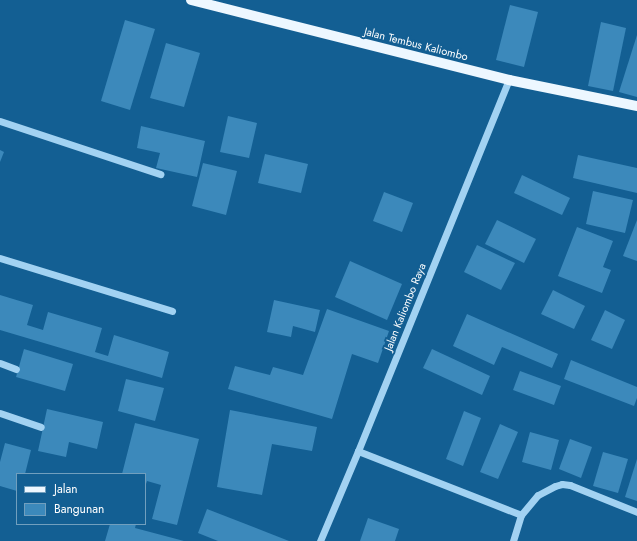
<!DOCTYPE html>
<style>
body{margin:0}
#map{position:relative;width:637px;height:541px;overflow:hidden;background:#135f93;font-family:Jost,sans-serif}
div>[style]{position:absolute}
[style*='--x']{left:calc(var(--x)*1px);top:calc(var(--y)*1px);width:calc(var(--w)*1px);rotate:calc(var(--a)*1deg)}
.building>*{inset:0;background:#3c89bb}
.minor>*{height:7px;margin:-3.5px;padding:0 3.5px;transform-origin:3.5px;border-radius:3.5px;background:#a2d2f2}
.major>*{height:10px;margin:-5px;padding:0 5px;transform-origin:5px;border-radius:5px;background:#edf7ff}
span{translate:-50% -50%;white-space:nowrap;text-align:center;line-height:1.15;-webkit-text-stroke:4px #135f93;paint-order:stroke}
.street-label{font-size:11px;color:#fff}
.legend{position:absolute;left:16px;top:473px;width:130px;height:52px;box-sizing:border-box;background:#135f93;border:1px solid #719fbe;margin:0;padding:5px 7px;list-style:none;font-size:12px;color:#fff}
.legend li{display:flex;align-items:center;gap:8px;height:20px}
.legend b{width:20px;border:1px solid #719fbe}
</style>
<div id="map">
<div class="building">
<div style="clip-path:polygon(510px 5px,538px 12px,524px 67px,496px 60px)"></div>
<div style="clip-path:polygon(125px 20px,155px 29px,130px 110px,101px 101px)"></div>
<div style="clip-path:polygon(601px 22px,626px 28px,613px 91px,588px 86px)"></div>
<div style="clip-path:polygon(637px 35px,637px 97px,619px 92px)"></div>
<div style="clip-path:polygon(166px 43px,200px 53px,184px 107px,150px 98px)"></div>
<div style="clip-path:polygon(228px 116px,257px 123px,249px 158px,220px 152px)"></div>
<div style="clip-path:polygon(141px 126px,205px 141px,197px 177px,156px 168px,160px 153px,137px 148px)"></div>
<div style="clip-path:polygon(0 150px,4px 152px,0 162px)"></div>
<div style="clip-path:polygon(265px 154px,308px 164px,301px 193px,258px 183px)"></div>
<div style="clip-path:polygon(578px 155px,637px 168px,637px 193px,573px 178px)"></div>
<div style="clip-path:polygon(203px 163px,237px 171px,226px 215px,192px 206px)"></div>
<div style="clip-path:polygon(522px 175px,570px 198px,562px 215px,514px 193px)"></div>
<div style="clip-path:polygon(593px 191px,633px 200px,625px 233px,586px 224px)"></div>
<div style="clip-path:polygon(384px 192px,413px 203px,402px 232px,373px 221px)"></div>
<div style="clip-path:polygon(497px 220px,536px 239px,524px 263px,485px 244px)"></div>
<div style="clip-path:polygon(637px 220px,637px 261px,623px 256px)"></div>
<div style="clip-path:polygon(577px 227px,613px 241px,603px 267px,611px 270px,602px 293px,558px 276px)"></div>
<div style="clip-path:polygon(477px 245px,515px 263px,501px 290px,464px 272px)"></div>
<div style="clip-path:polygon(350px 261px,402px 284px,387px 320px,335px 297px)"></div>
<div style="clip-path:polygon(553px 290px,585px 306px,574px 329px,541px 314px)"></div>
<div style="clip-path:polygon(0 295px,33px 305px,27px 325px,43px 330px,48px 312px,102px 328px,95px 352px,108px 356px,114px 335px,169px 352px,162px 378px,0 330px)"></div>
<div style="clip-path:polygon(274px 300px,320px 310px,315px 332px,293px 326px,291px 337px,267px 332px)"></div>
<div style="clip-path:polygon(327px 309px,389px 331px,378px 363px,352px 354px,332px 419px,228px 389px,235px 366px,270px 375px,273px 367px,303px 375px)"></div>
<div style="clip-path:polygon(605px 310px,625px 320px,612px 349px,591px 340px)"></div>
<div style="clip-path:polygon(467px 314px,558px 354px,552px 368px,502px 347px,494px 365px,453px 346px)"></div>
<div style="clip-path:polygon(24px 349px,73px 364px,65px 391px,16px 377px)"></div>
<div style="clip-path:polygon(432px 349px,490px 376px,482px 395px,423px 368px)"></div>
<div style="clip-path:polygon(571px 360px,637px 387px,637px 398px,634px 406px,564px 379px)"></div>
<div style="clip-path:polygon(520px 371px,561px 386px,554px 405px,513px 390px)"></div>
<div style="clip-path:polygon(126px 379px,164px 388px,155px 421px,118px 411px)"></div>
<div style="clip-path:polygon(47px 409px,103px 422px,97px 449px,69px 442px,66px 457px,38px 451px)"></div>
<div style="clip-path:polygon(230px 410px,317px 427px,312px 451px,272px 444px,262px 495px,217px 487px)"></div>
<div style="clip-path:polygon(464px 411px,481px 418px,463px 466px,446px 459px)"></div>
<div style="clip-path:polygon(135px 423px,199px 439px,177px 525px,152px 519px,161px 485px,147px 481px,145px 487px,145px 474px,122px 474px)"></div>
<div style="clip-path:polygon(500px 424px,518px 432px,498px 479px,480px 472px)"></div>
<div style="clip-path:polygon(530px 432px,559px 440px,551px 470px,522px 462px)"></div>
<div style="clip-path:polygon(570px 439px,592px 447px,581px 478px,559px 469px)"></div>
<div style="clip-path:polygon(5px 443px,31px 450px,25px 474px,17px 474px,17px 491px,0 486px,0 462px)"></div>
<div style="clip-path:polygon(603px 452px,628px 459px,618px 493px,593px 486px)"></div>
<div style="clip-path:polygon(637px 459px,637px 501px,625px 497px)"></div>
<div style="clip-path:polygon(207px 509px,289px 541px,218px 541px,198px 533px)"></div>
<div style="clip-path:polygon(368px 518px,399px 529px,395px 541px,360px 541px)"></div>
<div style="clip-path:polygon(110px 524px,136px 524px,135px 528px,184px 541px,105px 541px)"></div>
</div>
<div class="minor">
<div style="--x:0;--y:121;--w:169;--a:18.3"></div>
<div style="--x:0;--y:258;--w:180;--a:17.1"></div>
<div style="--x:0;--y:363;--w:17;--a:21"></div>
<div style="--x:0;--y:413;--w:43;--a:18.9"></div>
<div style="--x:358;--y:451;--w:175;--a:21.4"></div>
<div style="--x:320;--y:541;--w:98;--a:-67.1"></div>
<div style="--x:358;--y:451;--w:401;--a:-67.9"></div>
<div style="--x:513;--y:541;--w:27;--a:-73"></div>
<div style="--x:521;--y:515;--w:26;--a:-50"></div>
<div style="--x:538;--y:495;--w:19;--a:-28"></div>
<div style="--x:555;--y:486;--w:7;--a:-16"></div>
<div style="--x:562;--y:484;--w:8;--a:7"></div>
<div style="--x:570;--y:485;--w:72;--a:21.9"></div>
</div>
<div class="major">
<div style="--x:191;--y:0;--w:328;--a:14.1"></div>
<div style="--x:509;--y:80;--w:131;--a:11.5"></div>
</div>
<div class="street-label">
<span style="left:416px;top:44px;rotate:14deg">Jalan Tembus Kaliombo</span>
<span style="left:405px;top:307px;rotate:-68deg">Jalan Kaliombo Raya</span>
</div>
<ul class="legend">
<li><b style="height:5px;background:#edf7ff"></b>Jalan</li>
<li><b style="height:11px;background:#3c89bb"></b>Bangunan</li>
</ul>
</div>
